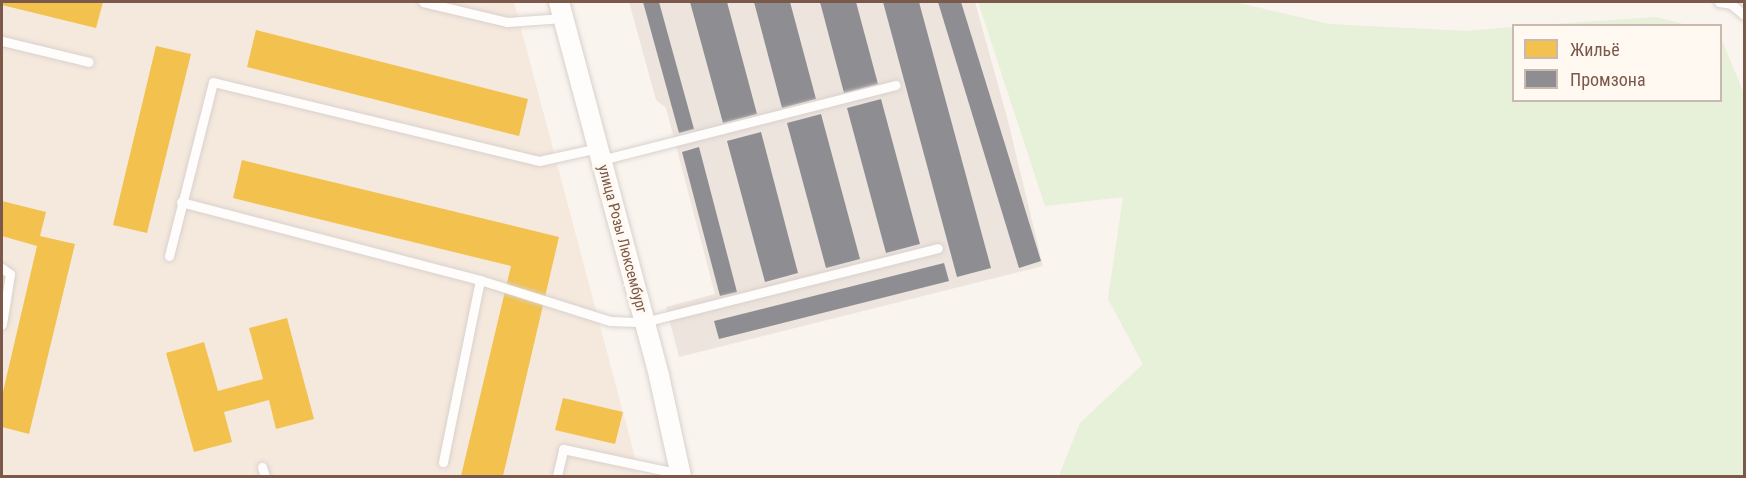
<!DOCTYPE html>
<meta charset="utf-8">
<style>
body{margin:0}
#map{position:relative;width:1746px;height:478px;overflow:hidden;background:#f9f4ee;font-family:"Roboto Condensed",sans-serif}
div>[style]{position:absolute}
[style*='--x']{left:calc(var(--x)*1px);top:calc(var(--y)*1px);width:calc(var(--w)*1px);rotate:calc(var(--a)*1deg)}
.residential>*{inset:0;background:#f5e9de}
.industrial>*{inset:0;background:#ede4de}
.green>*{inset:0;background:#e7f0d8}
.homes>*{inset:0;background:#f2c14e}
.industry>*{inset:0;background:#8d8d92}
.roads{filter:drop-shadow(0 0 2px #d9d1cc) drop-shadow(0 0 2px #d9d1cc)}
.lane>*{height:9px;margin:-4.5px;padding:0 4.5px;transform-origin:4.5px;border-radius:4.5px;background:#fefdfc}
.street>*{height:20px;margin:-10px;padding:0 10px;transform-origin:10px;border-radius:10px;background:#fefdfc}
span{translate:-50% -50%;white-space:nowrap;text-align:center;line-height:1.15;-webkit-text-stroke:6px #fff9f1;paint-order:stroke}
.street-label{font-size:15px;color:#7b594a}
.frame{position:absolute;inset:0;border:3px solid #7b594a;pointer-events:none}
.legend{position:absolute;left:1512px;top:24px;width:210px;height:78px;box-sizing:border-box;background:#fff9f1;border:2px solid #cab9ae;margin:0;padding:8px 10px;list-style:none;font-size:18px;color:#7b594a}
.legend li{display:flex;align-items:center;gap:12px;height:30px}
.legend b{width:30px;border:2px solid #cab9ae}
</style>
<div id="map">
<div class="residential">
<div style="clip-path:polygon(2px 2px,514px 2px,640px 476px,2px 476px)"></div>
</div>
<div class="industrial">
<div style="clip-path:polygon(629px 2px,975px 2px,1008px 121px,1043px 266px,679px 357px,666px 307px,715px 294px,666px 108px,656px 100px)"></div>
</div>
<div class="green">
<div style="clip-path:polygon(978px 2px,1234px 2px,1329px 24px,1466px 31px,1513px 27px,1514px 100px,1720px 100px,1721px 38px,1743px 91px,1744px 107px,1744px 476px,1059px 476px,1080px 423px,1143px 364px,1108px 299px,1123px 197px,1045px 206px)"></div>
<div style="clip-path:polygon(1656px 17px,1687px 25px,1540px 25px)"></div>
</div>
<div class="homes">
<div style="clip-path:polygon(2px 2px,103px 2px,96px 28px,2px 5px)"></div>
<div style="clip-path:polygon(256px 30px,528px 99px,519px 136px,247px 67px)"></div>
<div style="clip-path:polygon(156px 46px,191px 54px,147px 233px,113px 225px)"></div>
<div style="clip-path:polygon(242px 160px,559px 237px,503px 476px,461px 476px,511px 266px,233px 198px)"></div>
<div style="clip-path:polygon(2px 201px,46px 212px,40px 236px,75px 244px,29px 434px,2px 427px,2px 396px,37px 246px,2px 236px)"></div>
<div style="clip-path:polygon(287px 318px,314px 419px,276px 429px,269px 400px,224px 412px,232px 442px,194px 452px,166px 353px,204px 342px,218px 391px,263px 379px,249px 328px)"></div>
<div style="clip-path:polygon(563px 398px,623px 412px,615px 444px,555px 430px)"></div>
</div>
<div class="industry">
<div style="clip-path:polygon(643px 2px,659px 2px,694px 129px,679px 133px)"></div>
<div style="clip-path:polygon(690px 2px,727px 2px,757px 114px,723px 123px)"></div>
<div style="clip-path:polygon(754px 2px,790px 2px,816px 99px,782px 108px)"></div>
<div style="clip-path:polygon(820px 2px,856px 2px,878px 84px,844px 93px)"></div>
<div style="clip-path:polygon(883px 2px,919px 2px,991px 268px,957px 277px)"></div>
<div style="clip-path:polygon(938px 2px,961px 2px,1041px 261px,1019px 268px)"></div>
<div style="clip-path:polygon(881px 99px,920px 244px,886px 253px,847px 108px)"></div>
<div style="clip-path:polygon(821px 114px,860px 259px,826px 268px,787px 123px)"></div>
<div style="clip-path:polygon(761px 132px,798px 273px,765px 282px,727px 141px)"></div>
<div style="clip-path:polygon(699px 147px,737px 292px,720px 296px,682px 152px)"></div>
<div style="clip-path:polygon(944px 263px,949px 281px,719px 339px,714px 321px)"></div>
</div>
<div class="roads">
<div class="lane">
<div style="--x:423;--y:2;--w:86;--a:13.4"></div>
<div style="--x:507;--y:22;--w:56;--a:-4.1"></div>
<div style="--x:1719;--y:2;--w:12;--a:9"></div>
<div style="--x:1731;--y:4;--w:17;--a:40"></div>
<div style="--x:2;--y:41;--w:89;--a:13.6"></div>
<div style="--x:601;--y:160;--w:304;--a:-14.3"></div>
<div style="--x:181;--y:202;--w:309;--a:14.6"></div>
<div style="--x:480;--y:280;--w:186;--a:101.5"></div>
<div style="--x:169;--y:256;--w:179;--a:-75.8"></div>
<div style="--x:213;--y:82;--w:335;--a:13.6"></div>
<div style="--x:539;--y:161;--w:60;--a:-12.4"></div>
<div style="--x:2;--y:268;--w:10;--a:37"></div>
<div style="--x:10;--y:274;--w:51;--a:99.1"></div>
<div style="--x:480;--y:280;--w:136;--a:17.5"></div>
<div style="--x:610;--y:321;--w:34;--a:2"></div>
<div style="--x:644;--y:322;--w:303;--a:-14.1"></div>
<div style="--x:262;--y:467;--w:9;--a:72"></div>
<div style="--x:557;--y:476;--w:28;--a:-77"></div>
<div style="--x:563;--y:449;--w:121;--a:12"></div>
</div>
<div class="street">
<div style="--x:559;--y:2;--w:387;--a:75"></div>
<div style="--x:659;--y:376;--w:102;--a:77.6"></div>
</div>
</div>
<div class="street-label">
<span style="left:622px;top:239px;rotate:75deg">улица Розы Люксембург</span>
</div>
<div class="frame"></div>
<ul class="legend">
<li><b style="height:16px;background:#f2c14e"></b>Жильё</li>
<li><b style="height:16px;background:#8d8d92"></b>Промзона</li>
</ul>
</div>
